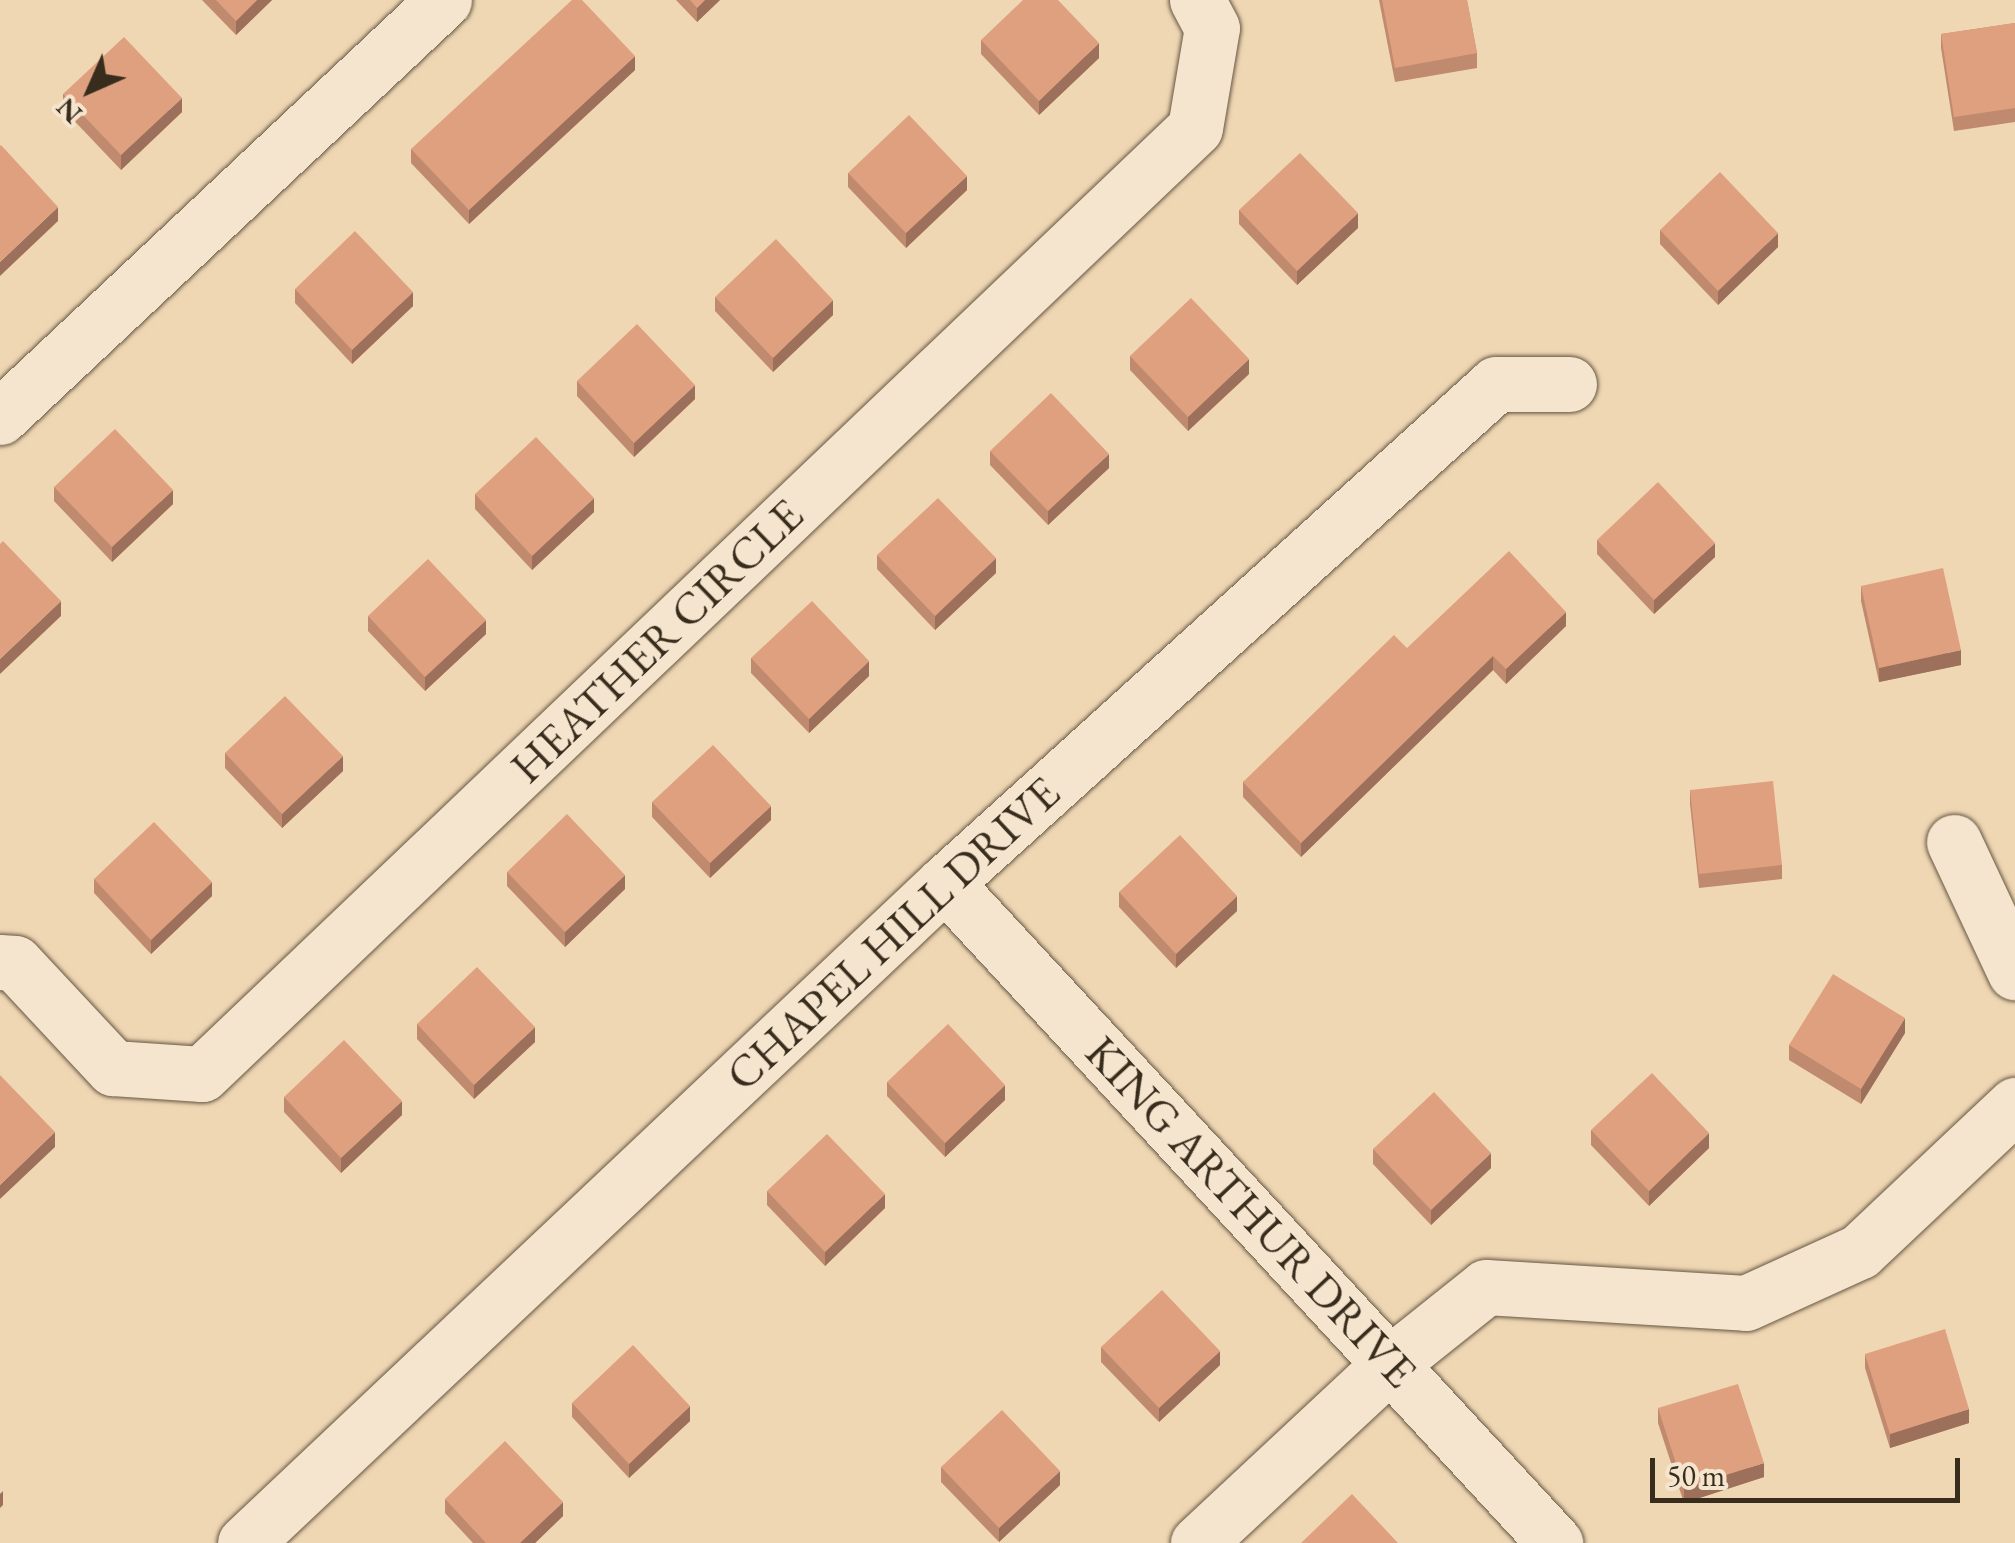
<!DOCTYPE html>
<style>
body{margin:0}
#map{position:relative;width:2015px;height:1543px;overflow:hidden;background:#f0d7b4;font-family:"EB Garamond",serif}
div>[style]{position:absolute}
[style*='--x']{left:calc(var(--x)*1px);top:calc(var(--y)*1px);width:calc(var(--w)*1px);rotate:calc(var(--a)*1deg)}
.roads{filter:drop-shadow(0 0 2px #665843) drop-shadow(0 0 2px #665843)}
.minor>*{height:55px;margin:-27.5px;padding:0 27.5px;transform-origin:27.5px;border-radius:27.5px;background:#f5e5ce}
.wall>*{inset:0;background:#c08a6e}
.shaded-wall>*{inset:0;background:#9c705a}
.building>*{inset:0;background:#dfa080}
span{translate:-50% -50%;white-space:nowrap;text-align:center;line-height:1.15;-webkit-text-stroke:8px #f5e5ce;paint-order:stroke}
.street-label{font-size:45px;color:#382d1d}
.north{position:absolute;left:40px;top:40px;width:100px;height:100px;-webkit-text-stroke:8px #f5e5ce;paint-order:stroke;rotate:225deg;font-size:28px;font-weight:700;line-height:40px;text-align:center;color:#382d1d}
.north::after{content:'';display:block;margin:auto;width:35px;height:45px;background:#382d1d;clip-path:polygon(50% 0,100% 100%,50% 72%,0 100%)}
.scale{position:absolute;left:1650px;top:1458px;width:310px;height:45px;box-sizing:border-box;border:5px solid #382d1d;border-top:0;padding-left:12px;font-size:30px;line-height:35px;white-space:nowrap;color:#382d1d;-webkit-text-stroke:8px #f5e5ce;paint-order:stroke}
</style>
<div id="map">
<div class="roads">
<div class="minor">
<div style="--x:0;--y:417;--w:609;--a:-43.2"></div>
<div style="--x:1954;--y:842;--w:144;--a:64.9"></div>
<div style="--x:945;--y:883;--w:899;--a:47.25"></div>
<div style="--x:0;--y:962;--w:15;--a:4"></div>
<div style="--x:15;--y:963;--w:144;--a:47"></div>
<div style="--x:113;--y:1068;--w:89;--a:3.9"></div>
<div style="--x:202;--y:1074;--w:1371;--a:-43.61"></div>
<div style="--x:1195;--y:128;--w:101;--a:-80.4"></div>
<div style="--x:1212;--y:28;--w:32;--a:-118"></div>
<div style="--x:245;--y:1543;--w:962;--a:-43.32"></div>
<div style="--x:945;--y:883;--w:743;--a:-42.16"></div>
<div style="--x:1496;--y:384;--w:73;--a:0"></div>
<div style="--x:1198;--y:1543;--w:265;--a:-43"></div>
<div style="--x:1392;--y:1362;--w:120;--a:-38.6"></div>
<div style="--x:1486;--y:1287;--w:260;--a:3.5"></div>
<div style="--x:1746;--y:1303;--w:125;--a:-24.5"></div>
<div style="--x:1860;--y:1251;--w:213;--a:-43.3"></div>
</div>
</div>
<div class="wall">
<div style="clip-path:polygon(202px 0,272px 0,236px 35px)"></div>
<div style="clip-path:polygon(676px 0,720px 0,697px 22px)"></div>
<div style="clip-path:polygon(1379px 0,1467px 0,1477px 53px,1477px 68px,1395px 82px)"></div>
<div style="clip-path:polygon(2015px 23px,2015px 122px,1954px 131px,1941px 48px,1941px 34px)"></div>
<div style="clip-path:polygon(981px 40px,1099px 58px,1039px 115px,981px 54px)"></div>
<div style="clip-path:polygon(635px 70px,469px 224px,411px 163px,411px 149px)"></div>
<div style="clip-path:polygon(63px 94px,182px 112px,121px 170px,63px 109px)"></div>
<div style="clip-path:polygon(848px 173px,967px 190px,906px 248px,848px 187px)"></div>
<div style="clip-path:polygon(1239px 210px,1358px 228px,1297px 285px,1239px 224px)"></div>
<div style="clip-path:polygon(1660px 230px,1778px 247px,1718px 305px,1660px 244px)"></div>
<div style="clip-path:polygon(295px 289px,413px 306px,352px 364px,295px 303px)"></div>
<div style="clip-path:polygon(715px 297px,833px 315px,773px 372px,715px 311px)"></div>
<div style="clip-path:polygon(1130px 356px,1249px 374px,1188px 431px,1130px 370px)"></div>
<div style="clip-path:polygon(577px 381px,695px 399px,634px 457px,577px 396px)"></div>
<div style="clip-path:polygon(990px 451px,1109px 468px,1048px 525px,990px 465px)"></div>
<div style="clip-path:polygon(54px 487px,173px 504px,112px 562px,54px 501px)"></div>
<div style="clip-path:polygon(475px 494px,594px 512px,532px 570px,475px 509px)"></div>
<div style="clip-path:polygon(1597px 540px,1715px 557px,1654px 614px,1597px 554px)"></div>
<div style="clip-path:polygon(877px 555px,996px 573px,935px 630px,877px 569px)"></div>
<div style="clip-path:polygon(1861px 586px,1961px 665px,1879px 682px,1861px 601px)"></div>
<div style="clip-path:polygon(368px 616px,486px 634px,425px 691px,368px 631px)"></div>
<div style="clip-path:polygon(1566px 626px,1506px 684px,1493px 670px,1301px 857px,1243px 797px,1243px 782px,1407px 648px)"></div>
<div style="clip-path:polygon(751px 658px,869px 676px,809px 733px,751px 673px)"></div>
<div style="clip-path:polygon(225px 753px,343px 771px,282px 828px,225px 768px)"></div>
<div style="clip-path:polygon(1690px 790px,1782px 865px,1782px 879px,1699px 888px,1690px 804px)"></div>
<div style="clip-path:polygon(652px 802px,771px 820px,710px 878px,652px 817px)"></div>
<div style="clip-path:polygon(507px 872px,625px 889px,565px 947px,507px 886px)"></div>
<div style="clip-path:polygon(94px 879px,212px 896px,151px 954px,94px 893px)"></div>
<div style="clip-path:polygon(1119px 892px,1237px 911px,1176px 968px,1119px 907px)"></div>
<div style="clip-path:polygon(417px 1024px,535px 1042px,474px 1099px,417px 1039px)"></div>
<div style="clip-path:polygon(1905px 1033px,1861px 1104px,1789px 1060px,1789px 1045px)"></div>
<div style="clip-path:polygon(887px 1082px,1005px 1100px,945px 1157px,887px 1096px)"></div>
<div style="clip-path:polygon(284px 1097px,402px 1115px,341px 1173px,284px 1112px)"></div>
<div style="clip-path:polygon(1591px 1130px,1709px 1148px,1649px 1206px,1591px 1145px)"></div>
<div style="clip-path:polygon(1373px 1149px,1491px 1168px,1431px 1225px,1373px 1164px)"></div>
<div style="clip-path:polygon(767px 1191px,885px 1208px,825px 1266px,767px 1205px)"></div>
<div style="clip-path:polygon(1101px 1347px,1220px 1365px,1159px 1422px,1101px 1362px)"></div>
<div style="clip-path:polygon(1865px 1354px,1969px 1423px,1890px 1448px,1865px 1368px)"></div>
<div style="clip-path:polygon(572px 1403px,690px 1421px,629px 1478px,572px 1417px)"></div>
<div style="clip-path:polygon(1658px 1408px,1764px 1477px,1684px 1503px,1658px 1423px)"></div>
<div style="clip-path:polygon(941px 1467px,1060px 1485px,999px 1542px,941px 1482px)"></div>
<div style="clip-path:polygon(445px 1499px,563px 1516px,535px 1543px,473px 1543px,445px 1513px)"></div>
</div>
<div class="shaded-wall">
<div style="clip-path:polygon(257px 0,272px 0,236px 35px,236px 21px)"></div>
<div style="clip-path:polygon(705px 0,720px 0,697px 22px,697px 8px)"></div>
<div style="clip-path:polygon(1099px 43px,1099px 58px,1039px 115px,1039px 101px)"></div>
<div style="clip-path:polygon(635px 56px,635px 70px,469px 224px,469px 210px)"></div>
<div style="clip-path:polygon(182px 98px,182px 112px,121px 170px,121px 155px)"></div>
<div style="clip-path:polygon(967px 176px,967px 190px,906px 248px,906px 233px)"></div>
<div style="clip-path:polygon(58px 207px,58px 221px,0 276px,0 262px)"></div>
<div style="clip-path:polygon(1358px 213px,1358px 228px,1297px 285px,1297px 271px)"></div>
<div style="clip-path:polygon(1778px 233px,1778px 247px,1718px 305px,1718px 291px)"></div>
<div style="clip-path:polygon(413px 292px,413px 306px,352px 364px,352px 350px)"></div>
<div style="clip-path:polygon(833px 300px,833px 315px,773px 372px,773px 358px)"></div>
<div style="clip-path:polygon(1249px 359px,1249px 374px,1188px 431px,1188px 417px)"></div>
<div style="clip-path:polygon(695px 385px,695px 399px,634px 457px,634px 443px)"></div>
<div style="clip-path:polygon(1109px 454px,1109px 468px,1048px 525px,1048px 511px)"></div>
<div style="clip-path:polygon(173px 490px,173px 504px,112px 562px,112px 547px)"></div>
<div style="clip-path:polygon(594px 498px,594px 512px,532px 570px,532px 556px)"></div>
<div style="clip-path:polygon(1715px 543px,1715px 557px,1654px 614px,1654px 600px)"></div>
<div style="clip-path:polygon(996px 558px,996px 573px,935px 630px,935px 616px)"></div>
<div style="clip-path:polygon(61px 601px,61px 616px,0 674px,0 659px)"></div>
<div style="clip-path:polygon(1566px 612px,1566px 626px,1506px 684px,1506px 669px)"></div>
<div style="clip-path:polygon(486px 620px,486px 634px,425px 691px,425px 677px)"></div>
<div style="clip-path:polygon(1961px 650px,1961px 665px,1879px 682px,1879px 668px)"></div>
<div style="clip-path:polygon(1493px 656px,1493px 670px,1301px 857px,1301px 843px)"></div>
<div style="clip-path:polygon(869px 661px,869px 676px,809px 733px,809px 719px)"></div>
<div style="clip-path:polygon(343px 756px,343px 771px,282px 828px,282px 814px)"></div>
<div style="clip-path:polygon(771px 806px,771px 820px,710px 878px,710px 863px)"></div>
<div style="clip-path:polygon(625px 875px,625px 889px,565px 947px,565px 932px)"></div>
<div style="clip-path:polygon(212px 882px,212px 896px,151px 954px,151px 940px)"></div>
<div style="clip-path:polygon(1237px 896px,1237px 911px,1176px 968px,1176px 954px)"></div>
<div style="clip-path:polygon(1905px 1018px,1905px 1033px,1861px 1104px,1861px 1089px)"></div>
<div style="clip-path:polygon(535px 1027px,535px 1042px,474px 1099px,474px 1085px)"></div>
<div style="clip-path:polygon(1005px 1085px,1005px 1100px,945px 1157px,945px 1143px)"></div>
<div style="clip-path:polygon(402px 1101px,402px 1115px,341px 1173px,341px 1158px)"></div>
<div style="clip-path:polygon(55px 1132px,55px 1147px,0 1199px,0 1185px)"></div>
<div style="clip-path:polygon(1709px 1133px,1709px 1148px,1649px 1206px,1649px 1191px)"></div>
<div style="clip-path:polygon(1491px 1153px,1491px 1168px,1431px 1225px,1431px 1210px)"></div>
<div style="clip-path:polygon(885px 1194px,885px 1208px,825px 1266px,825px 1252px)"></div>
<div style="clip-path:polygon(1220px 1351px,1220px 1365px,1159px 1422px,1159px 1408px)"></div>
<div style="clip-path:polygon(690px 1406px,690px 1421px,629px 1478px,629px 1464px)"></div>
<div style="clip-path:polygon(1969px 1409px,1969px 1423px,1890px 1448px,1890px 1434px)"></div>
<div style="clip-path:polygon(1764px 1463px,1764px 1477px,1684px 1503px,1684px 1488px)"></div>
<div style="clip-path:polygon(1060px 1471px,1060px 1485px,999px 1542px,999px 1528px)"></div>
<div style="clip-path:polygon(3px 1491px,3px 1505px,0 1508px,0 1494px)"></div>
<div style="clip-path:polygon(563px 1502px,563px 1516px,535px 1543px,520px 1543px)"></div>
</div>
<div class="building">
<div style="clip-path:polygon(216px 0,257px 0,236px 21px)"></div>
<div style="clip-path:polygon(572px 0,582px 0,635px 56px,469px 210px,411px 149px)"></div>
<div style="clip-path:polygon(690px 0,705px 0,697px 8px)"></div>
<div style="clip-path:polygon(1023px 0,1058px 0,1099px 43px,1039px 101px,981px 40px)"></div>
<div style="clip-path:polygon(1382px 0,1467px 0,1477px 53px,1395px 68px)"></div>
<div style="clip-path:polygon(2015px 23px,2015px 108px,1954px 117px,1941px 34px)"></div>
<div style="clip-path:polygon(124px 37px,182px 98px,121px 155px,63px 94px)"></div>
<div style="clip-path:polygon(909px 115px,967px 176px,906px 233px,848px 173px)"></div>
<div style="clip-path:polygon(1px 145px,58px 207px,0 262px,0 146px)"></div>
<div style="clip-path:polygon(1300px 153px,1358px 213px,1297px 271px,1239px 210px)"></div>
<div style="clip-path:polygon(1720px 172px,1778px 233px,1718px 291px,1660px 230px)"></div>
<div style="clip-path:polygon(355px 231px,413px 292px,352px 350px,295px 289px)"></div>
<div style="clip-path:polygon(776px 239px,833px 300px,773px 358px,715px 297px)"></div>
<div style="clip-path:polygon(1191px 298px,1249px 359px,1188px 417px,1130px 356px)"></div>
<div style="clip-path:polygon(637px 324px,695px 385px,634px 443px,577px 381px)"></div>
<div style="clip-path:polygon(1051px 393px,1109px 454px,1048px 511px,990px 451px)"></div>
<div style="clip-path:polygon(115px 429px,173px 490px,112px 547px,54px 487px)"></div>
<div style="clip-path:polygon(536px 437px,594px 498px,532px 556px,475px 494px)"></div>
<div style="clip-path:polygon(1658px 482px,1715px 543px,1654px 600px,1597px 540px)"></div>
<div style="clip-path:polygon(938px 498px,996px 558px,935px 616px,877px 555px)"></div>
<div style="clip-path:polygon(3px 541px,61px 601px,0 659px,0 544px)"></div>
<div style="clip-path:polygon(1509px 551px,1566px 612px,1506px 669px,1493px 656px,1301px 843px,1243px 782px,1394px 635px,1407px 648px)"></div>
<div style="clip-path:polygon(428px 559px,486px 620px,425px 677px,368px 616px)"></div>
<div style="clip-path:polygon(1943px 568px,1961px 650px,1879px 668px,1861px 586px)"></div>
<div style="clip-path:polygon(812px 601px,869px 661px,809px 719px,751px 658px)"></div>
<div style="clip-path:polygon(285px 696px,343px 756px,282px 814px,225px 753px)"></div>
<div style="clip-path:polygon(713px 745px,771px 806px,710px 863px,652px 802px)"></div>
<div style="clip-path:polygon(1773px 781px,1782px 865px,1699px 874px,1690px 790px)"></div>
<div style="clip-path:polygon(567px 814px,625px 875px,565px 932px,507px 872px)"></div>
<div style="clip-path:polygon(154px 822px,212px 882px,151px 940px,94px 879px)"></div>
<div style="clip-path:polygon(1180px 835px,1237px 896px,1176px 954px,1119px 892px)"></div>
<div style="clip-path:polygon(477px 967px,535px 1027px,474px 1085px,417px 1024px)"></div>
<div style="clip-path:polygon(1833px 974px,1905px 1018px,1861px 1089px,1789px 1045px)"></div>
<div style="clip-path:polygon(948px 1024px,1005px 1085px,945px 1143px,887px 1082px)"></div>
<div style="clip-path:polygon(344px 1040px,402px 1101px,341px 1158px,284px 1097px)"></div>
<div style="clip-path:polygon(1652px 1073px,1709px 1133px,1649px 1191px,1591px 1130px)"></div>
<div style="clip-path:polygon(0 1075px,55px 1132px,0 1185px)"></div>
<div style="clip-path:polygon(1434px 1092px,1491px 1153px,1431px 1210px,1373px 1149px)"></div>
<div style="clip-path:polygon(827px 1134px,885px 1194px,825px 1252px,767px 1191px)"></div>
<div style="clip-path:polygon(1162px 1290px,1220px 1351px,1159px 1408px,1101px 1347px)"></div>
<div style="clip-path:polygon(1945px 1329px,1969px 1409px,1890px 1434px,1865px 1354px)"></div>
<div style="clip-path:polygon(633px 1345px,690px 1406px,629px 1464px,572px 1403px)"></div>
<div style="clip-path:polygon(1738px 1384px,1764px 1463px,1684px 1488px,1658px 1408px)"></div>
<div style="clip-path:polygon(1002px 1410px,1060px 1471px,999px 1528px,941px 1467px)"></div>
<div style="clip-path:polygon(505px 1441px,563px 1502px,520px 1543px,486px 1543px,445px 1499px)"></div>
<div style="clip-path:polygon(1352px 1494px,1398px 1543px,1301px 1543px)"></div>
</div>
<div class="street-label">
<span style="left:657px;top:641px;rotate:-44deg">HEATHER CIRCLE</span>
<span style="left:893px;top:934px;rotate:-43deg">CHAPEL HILL DRIVE</span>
<span style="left:1251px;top:1212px;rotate:47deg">KING ARTHUR DRIVE</span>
</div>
<div class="north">N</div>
<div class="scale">50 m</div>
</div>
